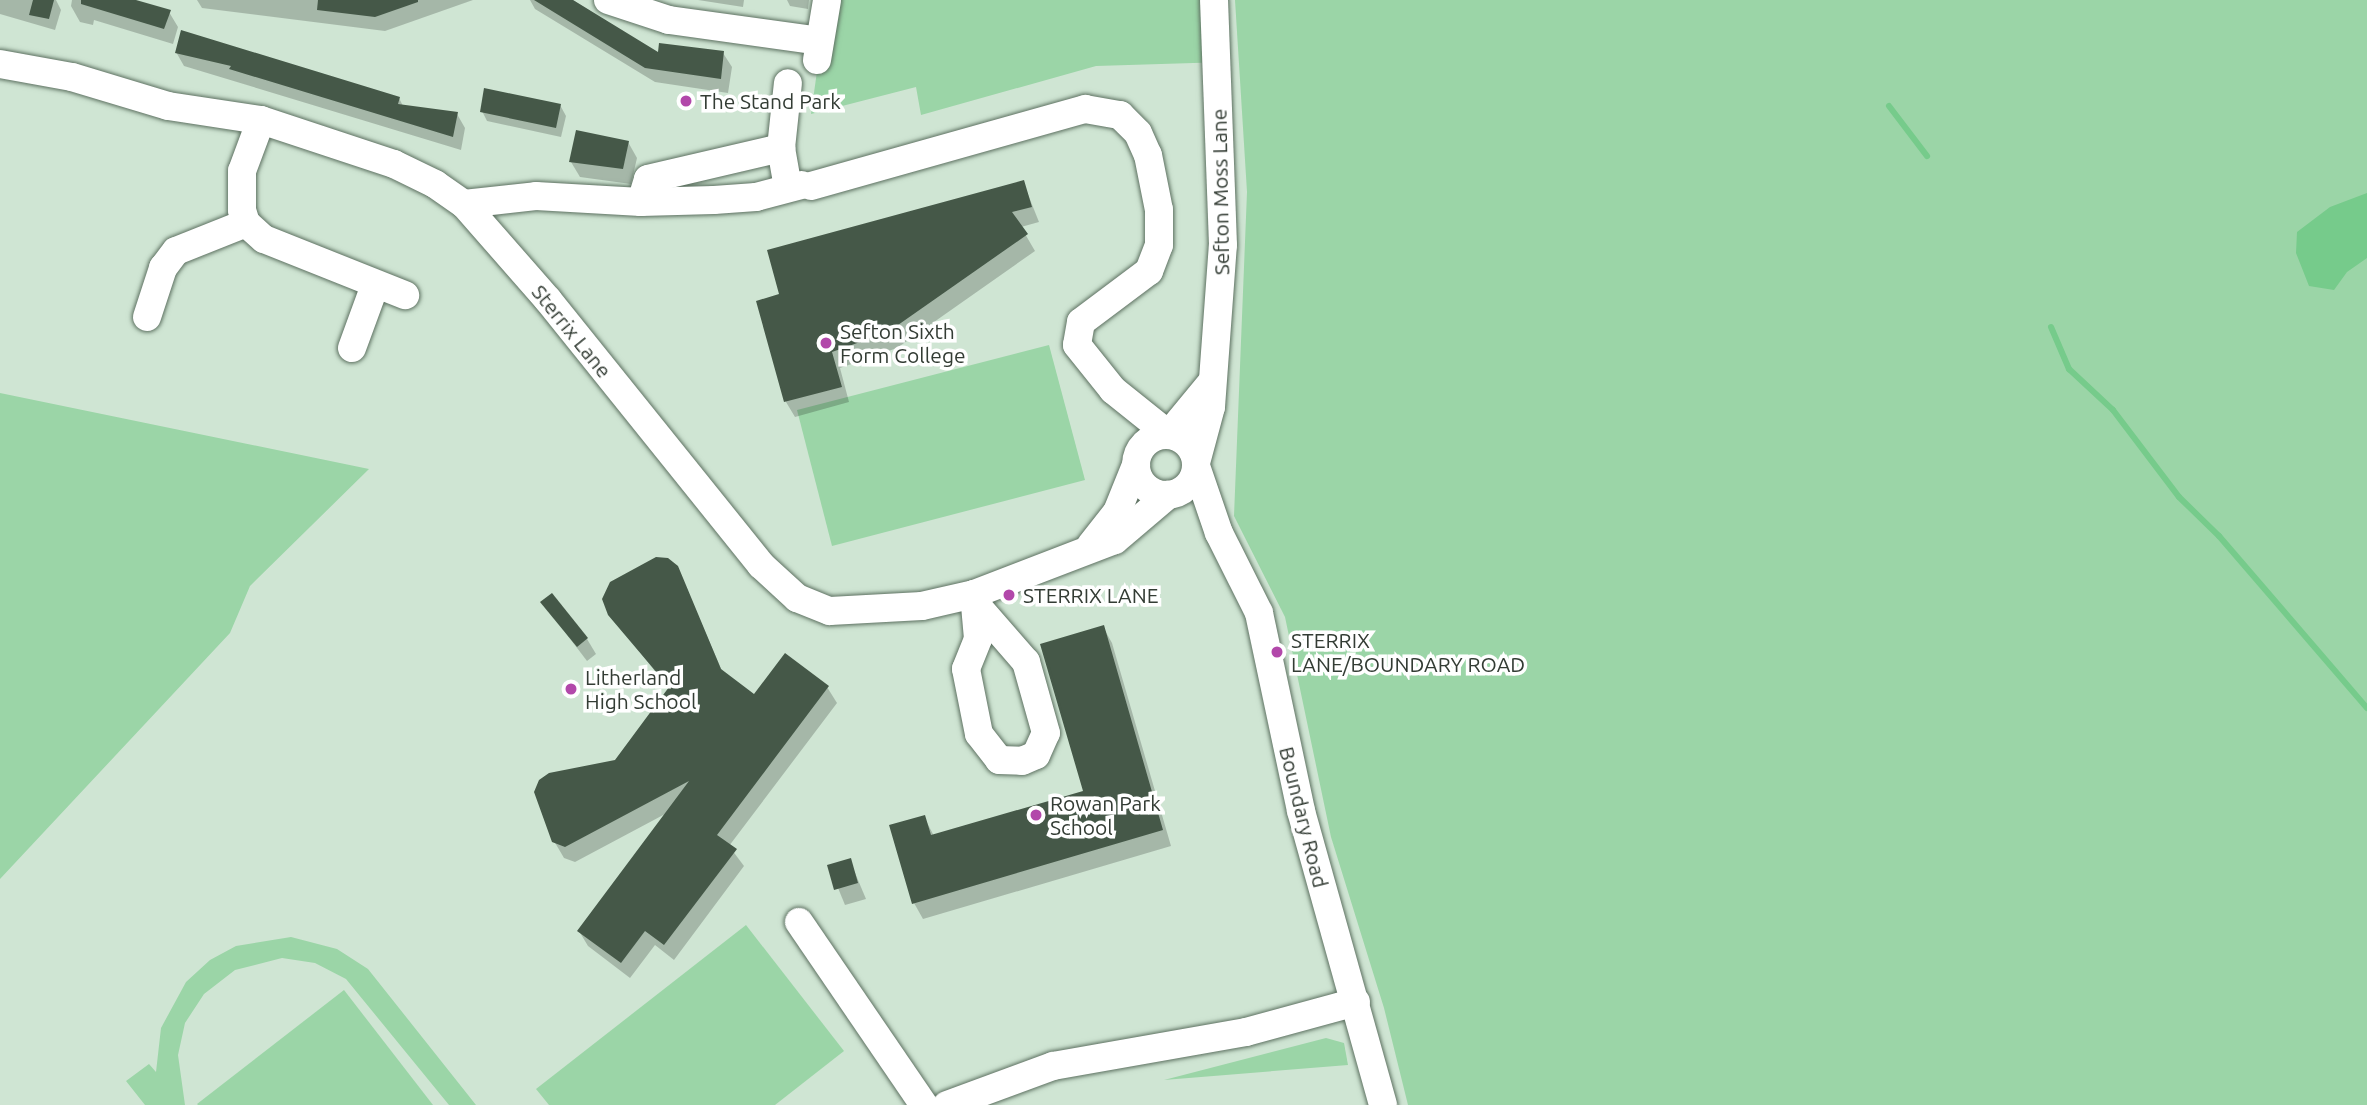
<!DOCTYPE html>
<style>
body{margin:0}
#map{position:relative;width:2367px;height:1105px;overflow:hidden;background:#cfe5d3;font-family:Ubuntu,sans-serif}
div>[style]{position:absolute}
[style*='--x']{left:calc(var(--x)*1px);top:calc(var(--y)*1px);width:calc(var(--w)*1px);rotate:calc(var(--a)*1deg)}
.green>*{inset:0;background:#9bd5a7}
.water>*{inset:0;background:#76cb8b}
.shadow>*{inset:0;background:#0003}
.stream>*{height:6px;margin:-3px;padding:0 3px;transform-origin:3px;border-radius:3px;background:#76cb8b}
.building>*{inset:0;background:#455848}
.roads{filter:drop-shadow(0 0 2px #5d7161) drop-shadow(0 0 2px #5d7161)}
.minor>*{height:28px;margin:-14px;padding:0 14px;transform-origin:14px;border-radius:14px;background:#fff}
.minor>.ring{margin:-14px;padding:0;box-sizing:content-box;background:none;border:28px solid #fff;border-radius:50%}
.dots>*{width:19px;height:19px;translate:-50% -50%;box-sizing:border-box;border:4px solid #fff;border-radius:50%}
span{translate:-50% -50%;white-space:nowrap;text-align:center;line-height:1.15;-webkit-text-stroke:7px #fff;paint-order:stroke}
.poi-label{font-size:21px;color:#333c34}
.left{translate:0 -50%;text-align:left}
.street-label{font-size:21px;color:#333c34}
</style>
<div id="map">
<div class="green">
<div style="clip-path:polygon(827px 0,1222px 0,1226px 62px,1096px 66px,921px 115px,916px 87px,811px 114px)"></div>
<div style="clip-path:polygon(1235px 0,2367px 0,2367px 1105px,1408px 1105px,1384px 1008px,1331px 837px,1285px 617px,1234px 516px,1247px 192px)"></div>
<div style="clip-path:polygon(1049px 345px,1085px 480px,832px 546px,797px 410px)"></div>
<div style="clip-path:polygon(0 393px,369px 469px,250px 586px,230px 633px,0 879px)"></div>
<div style="clip-path:polygon(746px 925px,844px 1051px,775px 1105px,549px 1105px,536px 1089px)"></div>
<div style="clip-path:polygon(291px 937px,337px 949px,368px 969px,476px 1105px,449px 1105px,346px 979px,315px 963px,282px 958px,235px 970px,204px 994px,185px 1023px,178px 1055px,185px 1105px,145px 1105px,126px 1081px,149px 1064px,156px 1072px,161px 1028px,186px 982px,210px 960px,236px 946px)"></div>
<div style="clip-path:polygon(344px 990px,433px 1105px,198px 1105px,197px 1104px)"></div>
<div style="clip-path:polygon(1326px 1038px,1344px 1043px,1348px 1065px,1164px 1080px)"></div>
</div>
<div class="water">
<div style="clip-path:polygon(2367px 193px,2367px 258px,2347px 272px,2334px 290px,2309px 286px,2296px 253px,2297px 232px,2330px 207px)"></div>
</div>
<div class="shadow">
<div style="clip-path:polygon(0 0,56px 0,61px 10px,55px 30px,0 14px)"></div>
<div style="clip-path:polygon(72px 0,130px 0,169px 12px,178px 27px,173px 44px,94px 20px,93px 25px,80px 22px,71px 6px)"></div>
<div style="clip-path:polygon(197px 0,473px 0,385px 31px,202px 8px)"></div>
<div style="clip-path:polygon(530px 0,573px 0,659px 55px,723px 53px,732px 67px,728px 93px,655px 82px,535px 9px)"></div>
<div style="clip-path:polygon(698px 0,744px 0,743px 7px)"></div>
<div style="clip-path:polygon(787px 0,809px 0,808px 9px,790px 6px)"></div>
<div style="clip-path:polygon(176px 52px,399px 98px,403px 106px,457px 114px,465px 128px,461px 150px,184px 66px)"></div>
<div style="clip-path:polygon(560px 105px,566px 116px,561px 137px,487px 121px,482px 111px)"></div>
<div style="clip-path:polygon(628px 142px,637px 158px,631px 184px,580px 177px,571px 162px)"></div>
<div style="clip-path:polygon(1023px 182px,1039px 222px,1021px 227px,1035px 251px,897px 348px,840px 368px,849px 402px,795px 417px,786px 402px,758px 302px,781px 295px)"></div>
<div style="clip-path:polygon(677px 567px,723px 673px,755px 697px,827px 687px,837px 703px,729px 846px,744px 866px,674px 960px,655px 945px,630px 978px,588px 946px,579px 931px,667px 813px,575px 862px,564px 858px,554px 841px,669px 689px,610px 614px)"></div>
<div style="clip-path:polygon(542px 602px,587px 639px,596px 654px,587px 661px)"></div>
<div style="clip-path:polygon(1103px 627px,1112px 643px,1171px 846px,923px 919px,914px 903px,924px 817px,934px 836px,1085px 792px)"></div>
<div style="clip-path:polygon(850px 861px,866px 899px,845px 905px,829px 866px)"></div>
</div>
<div class="stream">
<div style="--x:1889;--y:106;--w:63;--a:52.8"></div>
<div style="--x:2051;--y:327;--w:46;--a:66.8"></div>
<div style="--x:2069;--y:369;--w:60;--a:43"></div>
<div style="--x:2113;--y:410;--w:109;--a:52.8"></div>
<div style="--x:2179;--y:497;--w:56;--a:44.3"></div>
<div style="--x:2219;--y:536;--w:227;--a:49.3"></div>
</div>
<div class="building">
<div style="clip-path:polygon(33px 0,54px 0,49px 19px,29px 15px)"></div>
<div style="clip-path:polygon(81px 0,136px 0,171px 10px,164px 29px,81px 4px)"></div>
<div style="clip-path:polygon(318px 0,418px 0,418px 2px,375px 17px,317px 10px)"></div>
<div style="clip-path:polygon(534px 0,573px 0,658px 52px,659px 43px,724px 51px,721px 79px,645px 68px)"></div>
<div style="clip-path:polygon(181px 30px,400px 97px,398px 104px,458px 112px,453px 137px,229px 69px,231px 66px,175px 53px)"></div>
<div style="clip-path:polygon(484px 88px,561px 104px,556px 128px,480px 112px)"></div>
<div style="clip-path:polygon(576px 130px,629px 141px,623px 169px,569px 162px)"></div>
<div style="clip-path:polygon(1024px 180px,1032px 207px,1012px 212px,1028px 234px,888px 332px,832px 352px,842px 387px,784px 402px,756px 301px,779px 294px,767px 250px)"></div>
<div style="clip-path:polygon(656px 557px,668px 558px,678px 566px,721px 669px,754px 694px,785px 653px,829px 686px,717px 835px,737px 849px,664px 945px,645px 931px,621px 963px,577px 931px,689px 781px,565px 847px,552px 842px,534px 792px,539px 780px,549px 773px,615px 760px,669px 687px,608px 615px,602px 599px,610px 582px)"></div>
<div style="clip-path:polygon(552px 593px,588px 638px,577px 647px,540px 602px)"></div>
<div style="clip-path:polygon(1104px 625px,1163px 830px,912px 904px,889px 825px,925px 815px,931px 835px,1083px 791px,1040px 644px)"></div>
<div style="clip-path:polygon(851px 858px,858px 883px,834px 890px,827px 865px)"></div>
</div>
<div class="roads">
<div class="minor">
<div style="--x:608;--y:0;--w:64;--a:18.2"></div>
<div style="--x:669;--y:20;--w:152;--a:7.9"></div>
<div style="--x:817;--y:60;--w:61;--a:-80.5"></div>
<div style="--x:0;--y:64;--w:73;--a:10.2"></div>
<div style="--x:72;--y:77;--w:100;--a:16.8"></div>
<div style="--x:168;--y:106;--w:94;--a:8.6"></div>
<div style="--x:261;--y:120;--w:140;--a:18.3"></div>
<div style="--x:394;--y:164;--w:46;--a:26"></div>
<div style="--x:435;--y:184;--w:35;--a:35"></div>
<div style="--x:464;--y:204;--w:128;--a:48.8"></div>
<div style="--x:548;--y:300;--w:340;--a:51.2"></div>
<div style="--x:761;--y:565;--w:49;--a:42.5"></div>
<div style="--x:797;--y:598;--w:35;--a:22"></div>
<div style="--x:830;--y:611;--w:92;--a:-3.1"></div>
<div style="--x:922;--y:606;--w:53;--a:-13"></div>
<div style="--x:974;--y:594;--w:151;--a:-21"></div>
<div style="--x:1115;--y:540;--w:70;--a:-40.3"></div>
<div style="--x:261;--y:120;--w:54;--a:110.4"></div>
<div style="--x:242;--y:171;--w:39;--a:90"></div>
<div style="--x:242;--y:210;--w:14;--a:73"></div>
<div style="--x:246;--y:223;--w:24;--a:42"></div>
<div style="--x:264;--y:239;--w:152;--a:21.7"></div>
<div style="--x:781;--y:148;--w:65;--a:-83.9"></div>
<div style="--x:811;--y:186;--w:285;--a:-15.7"></div>
<div style="--x:1085;--y:109;--w:36;--a:10"></div>
<div style="--x:1120;--y:115;--w:25;--a:45"></div>
<div style="--x:1138;--y:133;--w:24;--a:66"></div>
<div style="--x:1148;--y:155;--w:56;--a:78.7"></div>
<div style="--x:1159;--y:210;--w:35;--a:90"></div>
<div style="--x:1159;--y:245;--w:28;--a:111"></div>
<div style="--x:1149;--y:271;--w:85;--a:143.1"></div>
<div style="--x:1081;--y:322;--w:23;--a:100"></div>
<div style="--x:1077;--y:345;--w:58;--a:51.3"></div>
<div style="--x:1113;--y:390;--w:70;--a:38.7"></div>
<div style="--x:641;--y:202;--w:24;--a:-73"></div>
<div style="--x:648;--y:179;--w:137;--a:-13.1"></div>
<div style="--x:781;--y:148;--w:40;--a:80"></div>
<div style="--x:464;--y:204;--w:72;--a:-6.3"></div>
<div style="--x:536;--y:196;--w:105;--a:3.3"></div>
<div style="--x:641;--y:202;--w:73;--a:-1.6"></div>
<div style="--x:714;--y:200;--w:42;--a:-4.1"></div>
<div style="--x:756;--y:197;--w:47;--a:-14.9"></div>
<div style="--x:147;--y:317;--w:52;--a:-71.9"></div>
<div style="--x:163;--y:268;--w:21;--a:-53"></div>
<div style="--x:176;--y:251;--w:75;--a:-21.8"></div>
<div style="--x:352;--y:348;--w:67;--a:-69.9"></div>
<div style="--x:1169;--y:434;--w:65;--a:-50.6"></div>
<div class="ring" style="left:1136px;top:435px;width:32px;height:32px"></div>
<div style="--x:1196;--y:463;--w:58;--a:-75"></div>
<div style="--x:1211;--y:407;--w:162;--a:-85.8"></div>
<div style="--x:1223;--y:245;--w:245;--a:-92.1"></div>
<div style="--x:1196;--y:466;--w:71;--a:71.1"></div>
<div style="--x:1219;--y:533;--w:89;--a:63.4"></div>
<div style="--x:1259;--y:613;--w:202;--a:78"></div>
<div style="--x:1301;--y:811;--w:305;--a:74.4"></div>
<div style="--x:1091;--y:545;--w:42;--a:-51.8"></div>
<div style="--x:1117;--y:512;--w:51;--a:-68"></div>
<div style="--x:974;--y:594;--w:45;--a:84.9"></div>
<div style="--x:978;--y:639;--w:32;--a:112"></div>
<div style="--x:966;--y:669;--w:66;--a:78.7"></div>
<div style="--x:979;--y:734;--w:33;--a:52"></div>
<div style="--x:999;--y:760;--w:23;--a:2"></div>
<div style="--x:1022;--y:761;--w:15;--a:-23"></div>
<div style="--x:1036;--y:755;--w:24;--a:-66"></div>
<div style="--x:1046;--y:733;--w:74;--a:-105.7"></div>
<div style="--x:1026;--y:662;--w:72;--a:-131"></div>
<div style="--x:799;--y:922;--w:222;--a:55.7"></div>
<div style="--x:947;--y:1105;--w:113;--a:-20.2"></div>
<div style="--x:1053;--y:1066;--w:196;--a:-10"></div>
<div style="--x:1246;--y:1032;--w:114;--a:-15.3"></div>
</div>
</div>
<div class="dots">
<div style="left:686px;top:101px;background:#b248aa"></div>
<div style="left:826px;top:343px;background:#b248aa"></div>
<div style="left:1009px;top:595px;background:#b248aa"></div>
<div style="left:1277px;top:652px;background:#b248aa"></div>
<div style="left:571px;top:689px;background:#b248aa"></div>
<div style="left:1036px;top:815px;background:#b248aa"></div>
</div>
<div class="poi-label">
<span class="left" style="left:700px;top:101px">The Stand Park</span>
<span class="left" style="left:840px;top:343px">Sefton Sixth<br>Form College</span>
<span class="left" style="left:1023px;top:595px">STERRIX LANE</span>
<span class="left" style="left:1291px;top:652px">STERRIX<br>LANE/BOUNDARY ROAD</span>
<span class="left" style="left:585px;top:689px">Litherland<br>High School</span>
<span class="left" style="left:1050px;top:815px">Rowan Park<br>School</span>
</div>
<div class="street-label">
<span style="left:1220px;top:192px;rotate:-91deg">Sefton Moss Lane</span>
<span style="left:572px;top:331px;rotate:51deg">Sterrix Lane</span>
<span style="left:1304px;top:817px;rotate:76deg">Boundary Road</span>
</div>
</div>
